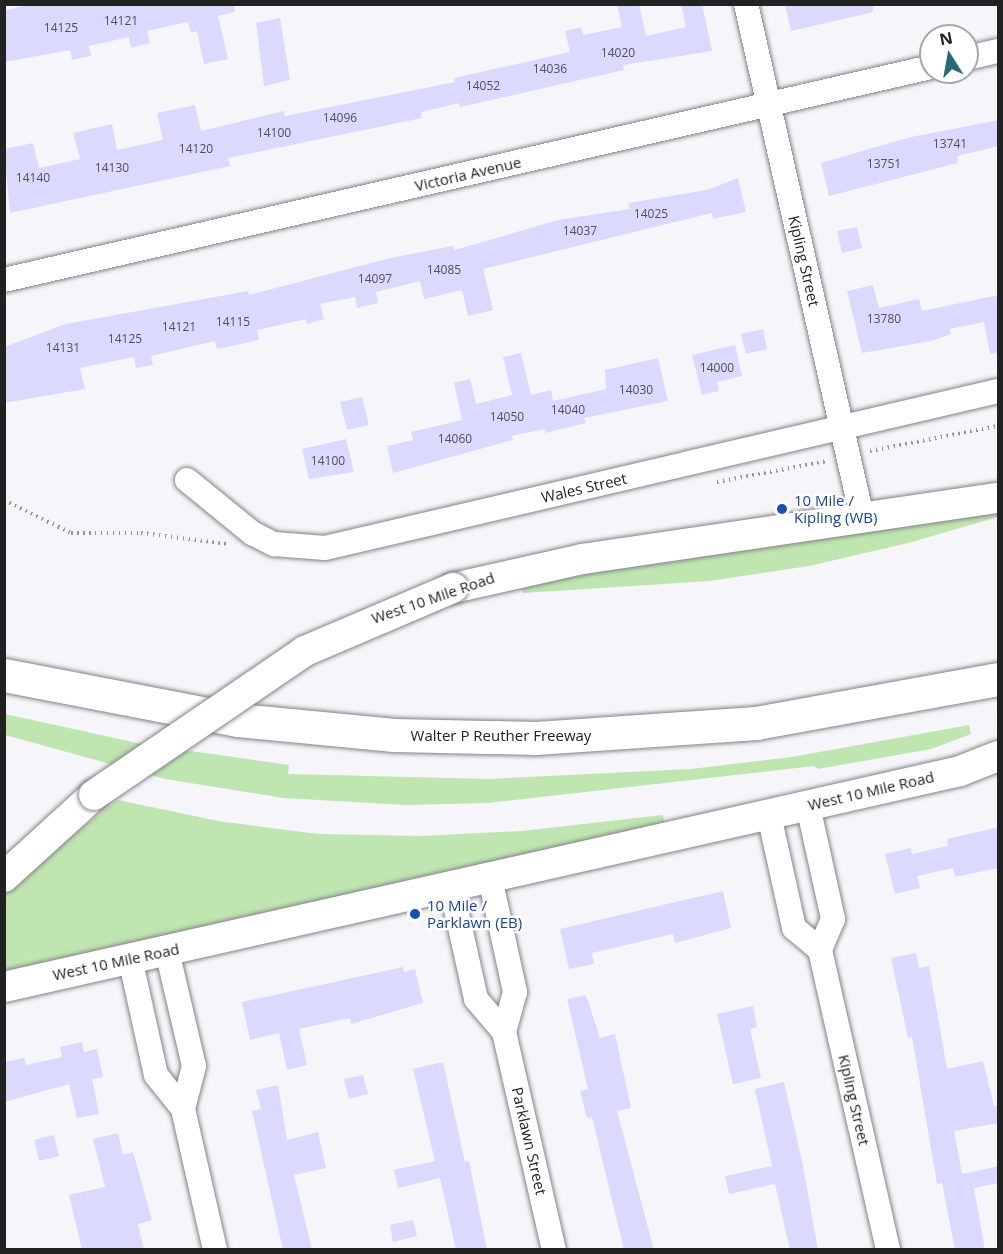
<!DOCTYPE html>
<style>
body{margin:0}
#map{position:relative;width:1003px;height:1254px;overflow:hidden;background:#f6f5fa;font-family:"Open Sans",sans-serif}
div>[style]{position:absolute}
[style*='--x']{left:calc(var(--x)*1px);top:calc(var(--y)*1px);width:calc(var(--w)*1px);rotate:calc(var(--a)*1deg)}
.green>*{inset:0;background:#bfe5b0}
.building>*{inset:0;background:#dcd9ff}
.path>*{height:4px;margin-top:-2px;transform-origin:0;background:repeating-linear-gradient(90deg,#959598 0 1.5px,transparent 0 6px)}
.roads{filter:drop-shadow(0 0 2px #848387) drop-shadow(0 0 2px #848387)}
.minor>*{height:24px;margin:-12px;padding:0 12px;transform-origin:12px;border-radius:12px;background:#fff}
.major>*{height:30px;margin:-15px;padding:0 15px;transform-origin:15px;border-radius:15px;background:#fff}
.highway>*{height:33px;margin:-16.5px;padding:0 16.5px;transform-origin:16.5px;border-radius:16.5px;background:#fff}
.bridges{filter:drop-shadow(0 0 2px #848387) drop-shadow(0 0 2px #848387)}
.major-bridge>*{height:30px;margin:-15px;padding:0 15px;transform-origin:15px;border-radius:15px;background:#fff}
.dots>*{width:16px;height:16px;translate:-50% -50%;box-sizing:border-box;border:3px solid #fff;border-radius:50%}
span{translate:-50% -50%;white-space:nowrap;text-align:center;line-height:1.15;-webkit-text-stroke:4.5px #fff;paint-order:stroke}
.number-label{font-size:12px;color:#50505a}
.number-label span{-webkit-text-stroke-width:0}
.street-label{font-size:15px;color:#222223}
.transit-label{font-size:15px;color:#164399}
.left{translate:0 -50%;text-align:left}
.frame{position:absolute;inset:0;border:6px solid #222223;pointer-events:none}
.north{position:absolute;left:919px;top:24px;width:60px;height:60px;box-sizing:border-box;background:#fff;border:2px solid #a7a7a7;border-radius:50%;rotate:349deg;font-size:16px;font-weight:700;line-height:24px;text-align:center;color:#222223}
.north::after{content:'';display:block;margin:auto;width:21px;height:27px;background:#256b7a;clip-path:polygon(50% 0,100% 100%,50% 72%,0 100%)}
</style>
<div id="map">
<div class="green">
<div style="clip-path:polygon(998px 511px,998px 517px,908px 543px,809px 566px,710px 581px,523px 593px,521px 585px,551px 579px)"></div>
<div style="clip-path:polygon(5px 714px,142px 744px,289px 765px,288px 774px,489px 779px,691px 769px,792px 757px,969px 725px,971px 734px,931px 749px,818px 769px,814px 766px,489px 803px,405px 805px,284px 798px,165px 779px,5px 735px)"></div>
<div style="clip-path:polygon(118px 800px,218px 821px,318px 834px,421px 836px,522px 831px,663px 815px,664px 823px,5px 971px,5px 887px)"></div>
</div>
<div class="building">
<div style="clip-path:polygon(30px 4px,234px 4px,235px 12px,218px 16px,228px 59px,204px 64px,197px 31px,191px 33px,188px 22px,147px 31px,150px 43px,131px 48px,129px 37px,89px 46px,91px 56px,72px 60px,70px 50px,4px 62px,4px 11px)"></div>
<div style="clip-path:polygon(617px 4px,639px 4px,646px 36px,686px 27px,681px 4px,702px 4px,712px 51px,623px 65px,624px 70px,460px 107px,459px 103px,421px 112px,422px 118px,228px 158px,230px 166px,10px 213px,4px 149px,33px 143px,39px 168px,80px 159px,73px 133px,112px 124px,117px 150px,163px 140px,157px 113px,195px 105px,201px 131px,284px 111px,285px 116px,455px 82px,454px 78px,570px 52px,565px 31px,581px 27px,583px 35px,622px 27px)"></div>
<div style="clip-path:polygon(785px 4px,873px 4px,873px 12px,791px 31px)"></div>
<div style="clip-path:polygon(280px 18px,290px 80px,264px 86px,256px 23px)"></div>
<div style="clip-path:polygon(999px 120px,999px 146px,957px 156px,958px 163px,829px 196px,821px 163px,911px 137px)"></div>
<div style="clip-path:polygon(738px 178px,746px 212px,713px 219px,712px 213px,483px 269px,493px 310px,468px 316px,462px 290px,424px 299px,420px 281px,376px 292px,378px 303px,357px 308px,355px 297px,320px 304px,324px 319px,307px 324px,306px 319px,257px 330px,259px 340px,217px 349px,215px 341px,151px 356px,153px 365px,136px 368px,134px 357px,80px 368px,85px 389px,4px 403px,4px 347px,66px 324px,248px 291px,249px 295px,390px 258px,453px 246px,455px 250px,558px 220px,630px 209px,628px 203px,707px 190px)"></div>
<div style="clip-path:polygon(857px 227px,862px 248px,842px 253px,837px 231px)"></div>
<div style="clip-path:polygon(873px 285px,879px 308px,919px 299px,922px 311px,999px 295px,999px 353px,990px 354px,984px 322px,950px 329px,951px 334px,931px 341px,862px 353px,847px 291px)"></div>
<div style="clip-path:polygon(763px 329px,767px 349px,746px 354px,741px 334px)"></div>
<div style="clip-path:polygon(735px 345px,742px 376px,717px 382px,719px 391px,702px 395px,692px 355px)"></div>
<div style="clip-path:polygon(521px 353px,531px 395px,551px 390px,553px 401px,606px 389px,605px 370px,658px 358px,668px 401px,584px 418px,586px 423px,545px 433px,545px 429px,512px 436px,513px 440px,393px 473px,387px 446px,413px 440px,411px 432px,462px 420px,454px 383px,470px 379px,476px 404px,512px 395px,503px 357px)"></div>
<div style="clip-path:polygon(362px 397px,369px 425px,347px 430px,340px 402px)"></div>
<div style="clip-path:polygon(346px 439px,354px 472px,309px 479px,302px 449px)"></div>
<div style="clip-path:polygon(999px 827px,999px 868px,955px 877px,953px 868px,917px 876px,920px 888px,895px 894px,885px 854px,911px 848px,912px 854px,948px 846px,947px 839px)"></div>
<div style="clip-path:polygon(723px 891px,731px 928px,675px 943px,673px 934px,592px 953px,594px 964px,569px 969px,560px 929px)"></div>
<div style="clip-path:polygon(916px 953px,919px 968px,929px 966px,947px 1069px,983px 1061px,994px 1106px,999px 1105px,999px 1123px,954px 1131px,962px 1174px,999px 1166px,999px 1183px,974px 1188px,985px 1250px,955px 1250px,942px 1183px,937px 1184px,912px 1037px,908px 1038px,891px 958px)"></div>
<div style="clip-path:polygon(403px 967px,404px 972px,415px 969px,423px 1003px,351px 1024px,350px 1018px,299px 1029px,307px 1065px,287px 1070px,279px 1033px,250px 1040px,242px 1002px)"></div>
<div style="clip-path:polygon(586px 995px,600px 1038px,615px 1034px,631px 1108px,617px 1111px,654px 1250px,624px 1250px,592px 1117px,587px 1118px,580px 1091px,588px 1089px,567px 999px)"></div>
<div style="clip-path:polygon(753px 1006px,757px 1027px,750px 1029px,761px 1078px,733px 1084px,717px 1014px)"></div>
<div style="clip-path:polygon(82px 1042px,84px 1052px,97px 1049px,103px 1077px,92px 1079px,99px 1114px,77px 1118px,69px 1084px,4px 1102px,4px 1062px,24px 1058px,26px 1065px,62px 1057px,60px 1047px)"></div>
<div style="clip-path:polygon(443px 1062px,465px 1162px,469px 1161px,487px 1250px,456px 1250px,440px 1178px,398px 1188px,394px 1170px,435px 1161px,413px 1069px)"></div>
<div style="clip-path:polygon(363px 1075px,368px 1094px,349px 1099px,344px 1079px)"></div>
<div style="clip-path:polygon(784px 1082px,803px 1166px,818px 1250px,790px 1250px,775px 1184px,729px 1194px,725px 1176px,772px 1166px,755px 1089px)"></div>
<div style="clip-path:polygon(278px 1085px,287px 1140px,318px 1132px,326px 1168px,294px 1175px,312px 1250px,283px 1250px,252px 1111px,261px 1109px,256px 1090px)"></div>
<div style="clip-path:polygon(118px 1133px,123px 1155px,133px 1152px,152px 1220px,138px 1224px,144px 1250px,82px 1250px,69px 1195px,105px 1187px,93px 1139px)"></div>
<div style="clip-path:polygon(54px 1135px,59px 1156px,39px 1161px,34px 1140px)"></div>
<div style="clip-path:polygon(413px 1220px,417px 1236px,393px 1242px,390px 1225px)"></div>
</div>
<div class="path">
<div style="--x:870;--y:451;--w:130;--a:-11.1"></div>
<div style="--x:717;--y:482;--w:112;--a:-10.8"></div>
<div style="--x:4;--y:500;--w:75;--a:26.2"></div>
<div style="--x:71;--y:533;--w:70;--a:0"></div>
<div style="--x:141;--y:533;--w:89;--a:7.1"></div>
</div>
<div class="roads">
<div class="minor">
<div style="--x:746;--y:4;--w:526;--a:77.26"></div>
<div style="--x:967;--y:58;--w:32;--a:-13"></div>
<div style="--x:4;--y:280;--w:951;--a:-12.94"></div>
<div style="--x:187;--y:480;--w:84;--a:39.2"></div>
<div style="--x:252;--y:533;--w:25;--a:27"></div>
<div style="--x:274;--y:544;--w:51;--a:4.5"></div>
<div style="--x:325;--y:548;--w:691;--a:-13.13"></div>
<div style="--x:808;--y:806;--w:116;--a:77.5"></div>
<div style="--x:833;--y:919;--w:34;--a:113"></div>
<div style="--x:769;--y:815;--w:116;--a:77.5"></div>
<div style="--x:794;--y:928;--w:34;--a:40"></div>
<div style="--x:820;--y:950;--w:308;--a:77.2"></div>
<div style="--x:490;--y:878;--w:117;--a:77.6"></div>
<div style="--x:515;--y:992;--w:41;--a:105.4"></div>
<div style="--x:504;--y:1032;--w:224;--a:77.1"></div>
<div style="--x:451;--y:887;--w:115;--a:77.4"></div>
<div style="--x:476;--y:999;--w:43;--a:49.7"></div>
<div style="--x:167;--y:951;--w:118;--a:76.8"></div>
<div style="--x:194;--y:1066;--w:44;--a:104.3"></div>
<div style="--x:130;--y:958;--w:120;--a:77.5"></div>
<div style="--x:156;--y:1075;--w:43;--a:51.5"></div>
<div style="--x:183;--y:1109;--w:145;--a:77.2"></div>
</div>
<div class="major">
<div style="--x:453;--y:588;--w:133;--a:-12.6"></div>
<div style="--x:583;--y:559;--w:419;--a:-8.4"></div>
<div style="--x:4;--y:877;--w:122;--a:-42.3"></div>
<div style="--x:4;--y:987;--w:980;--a:-12.73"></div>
<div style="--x:960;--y:771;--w:41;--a:-21.5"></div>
</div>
<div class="highway">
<div style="--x:4;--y:675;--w:238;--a:10.9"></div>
<div style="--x:238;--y:720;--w:157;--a:5.5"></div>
<div style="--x:394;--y:735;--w:142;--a:1.2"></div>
<div style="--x:536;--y:738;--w:221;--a:-3.9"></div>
<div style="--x:756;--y:723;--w:246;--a:-10.3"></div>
</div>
</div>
<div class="bridges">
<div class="major-bridge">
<div style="--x:94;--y:795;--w:255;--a:-34.3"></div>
<div style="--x:305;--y:651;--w:161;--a:-23.1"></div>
</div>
</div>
<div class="dots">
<div style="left:782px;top:509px;background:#1a4fb4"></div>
<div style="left:415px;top:914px;background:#1a4fb4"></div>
</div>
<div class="number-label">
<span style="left:121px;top:21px">14121</span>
<span style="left:61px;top:28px">14125</span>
<span style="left:618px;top:53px">14020</span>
<span style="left:550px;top:69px">14036</span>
<span style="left:483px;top:86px">14052</span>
<span style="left:340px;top:118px">14096</span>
<span style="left:274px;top:133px">14100</span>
<span style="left:950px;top:144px">13741</span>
<span style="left:196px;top:149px">14120</span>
<span style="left:884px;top:164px">13751</span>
<span style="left:112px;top:168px">14130</span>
<span style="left:33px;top:178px">14140</span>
<span style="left:651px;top:214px">14025</span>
<span style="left:580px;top:231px">14037</span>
<span style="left:444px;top:270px">14085</span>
<span style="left:375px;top:279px">14097</span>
<span style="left:884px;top:319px">13780</span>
<span style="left:233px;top:322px">14115</span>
<span style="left:179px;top:327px">14121</span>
<span style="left:125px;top:339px">14125</span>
<span style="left:63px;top:348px">14131</span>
<span style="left:717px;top:368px">14000</span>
<span style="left:636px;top:390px">14030</span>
<span style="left:568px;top:410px">14040</span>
<span style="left:507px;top:417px">14050</span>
<span style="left:455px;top:439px">14060</span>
<span style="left:328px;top:461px">14100</span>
</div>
<div class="street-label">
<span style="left:468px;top:174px;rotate:-13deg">Victoria Avenue</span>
<span style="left:804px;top:261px;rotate:77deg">Kipling Street</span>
<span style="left:584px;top:488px;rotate:-13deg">Wales Street</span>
<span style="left:433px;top:598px;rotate:-19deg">West 10 Mile Road</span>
<span style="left:501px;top:736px">Walter P Reuther Freeway</span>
<span style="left:871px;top:791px;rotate:-13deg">West 10 Mile Road</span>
<span style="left:116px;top:962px;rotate:-12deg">West 10 Mile Road</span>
<span style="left:854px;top:1100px;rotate:77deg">Kipling Street</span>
<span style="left:529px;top:1141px;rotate:77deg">Parklawn Street</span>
</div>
<div class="transit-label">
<span class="left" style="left:794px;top:509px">10 Mile /<br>Kipling (WB)</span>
<span class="left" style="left:427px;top:914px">10 Mile /<br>Parklawn (EB)</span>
</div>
<div class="frame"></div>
<div class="north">N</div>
</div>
